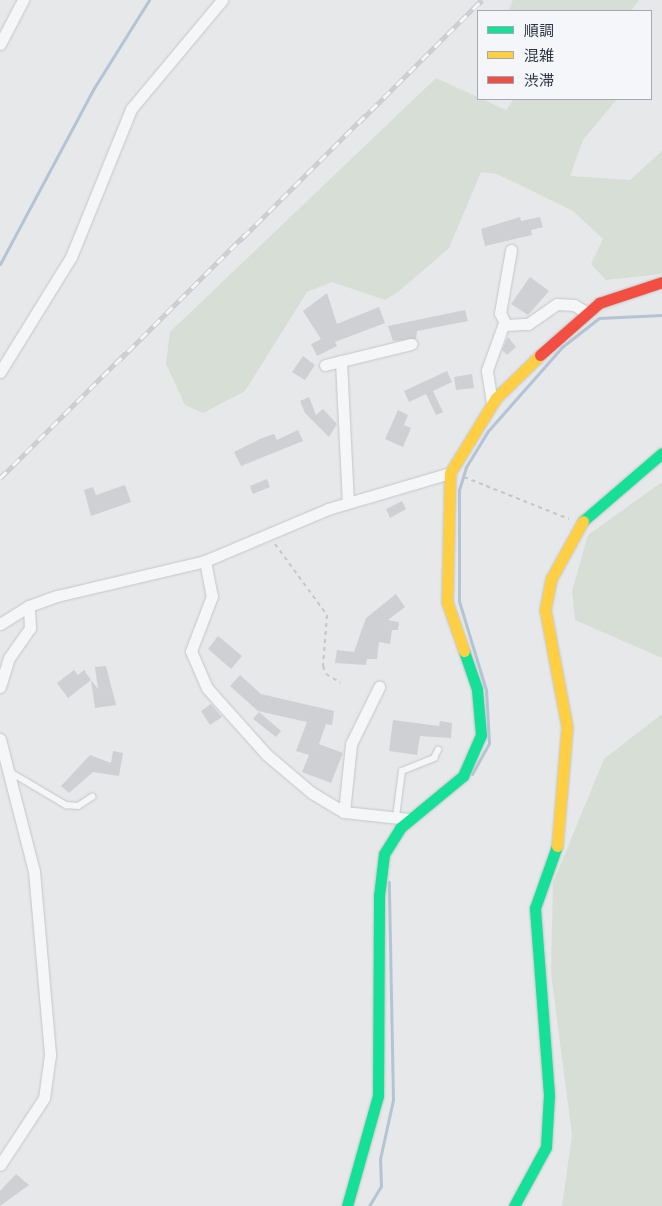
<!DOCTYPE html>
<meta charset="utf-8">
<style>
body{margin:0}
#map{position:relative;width:662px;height:1206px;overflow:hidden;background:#e6e8ea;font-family:"DejaVu Sans","Noto Sans JP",sans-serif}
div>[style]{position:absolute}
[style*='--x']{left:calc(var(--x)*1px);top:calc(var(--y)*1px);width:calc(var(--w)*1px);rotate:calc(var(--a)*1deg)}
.green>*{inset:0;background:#d6ded6}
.stream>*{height:3px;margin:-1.5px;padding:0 1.5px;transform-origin:1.5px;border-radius:1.5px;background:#b4c4d5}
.building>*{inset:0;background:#ced0d3}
.path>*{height:2px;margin-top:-1px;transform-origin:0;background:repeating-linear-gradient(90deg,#c5c6ca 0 4px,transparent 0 8px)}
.roads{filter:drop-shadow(0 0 1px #c4c6c8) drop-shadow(0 0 1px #c4c6c8)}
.lane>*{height:5.5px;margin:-2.75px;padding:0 2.75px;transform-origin:2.75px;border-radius:2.75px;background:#f5f6f7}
.street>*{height:11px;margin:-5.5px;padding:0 5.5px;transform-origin:5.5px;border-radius:5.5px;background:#f5f6f7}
.fast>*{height:11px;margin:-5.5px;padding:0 5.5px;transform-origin:5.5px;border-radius:5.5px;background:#16e098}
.slow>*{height:11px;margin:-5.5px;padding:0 5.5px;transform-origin:5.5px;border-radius:5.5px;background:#ffcf43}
.jam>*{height:11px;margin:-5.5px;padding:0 5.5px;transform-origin:5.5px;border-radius:5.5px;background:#f24e42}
.rail>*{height:5px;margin-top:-2.5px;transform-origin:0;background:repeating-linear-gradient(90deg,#f4f6f9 0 9px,#cecfd2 0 18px);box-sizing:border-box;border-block:1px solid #cecfd2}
span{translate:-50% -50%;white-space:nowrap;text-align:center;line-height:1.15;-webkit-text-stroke:5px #f4f6f9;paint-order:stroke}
.legend{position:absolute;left:477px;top:10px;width:175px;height:90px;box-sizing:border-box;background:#f4f6f9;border:1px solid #a4a8b1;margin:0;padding:6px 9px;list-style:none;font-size:15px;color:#2b3445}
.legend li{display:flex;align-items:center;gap:10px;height:25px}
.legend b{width:25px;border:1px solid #a4a8b1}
</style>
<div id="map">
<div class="green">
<div style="clip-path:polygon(513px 0,639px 0,631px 11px,508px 11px)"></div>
<div style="clip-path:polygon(436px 78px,506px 110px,514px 99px,617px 99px,583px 140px,570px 176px,630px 180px,662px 151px,662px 274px,606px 280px,591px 264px,603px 239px,573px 211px,497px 174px,481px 172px,449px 248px,398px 292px,385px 300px,332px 282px,307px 292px,245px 391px,203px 413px,185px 405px,166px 364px,170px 332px)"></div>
<div style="clip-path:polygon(662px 482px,662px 658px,575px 620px,572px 591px,588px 535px)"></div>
<div style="clip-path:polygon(662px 714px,662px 1206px,562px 1206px,572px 1135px,551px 973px,553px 883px,604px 759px)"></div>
</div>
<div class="stream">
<div style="--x:0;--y:264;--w:200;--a:-61.9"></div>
<div style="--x:94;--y:88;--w:104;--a:-58"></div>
<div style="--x:472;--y:774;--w:35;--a:-61"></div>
<div style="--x:489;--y:743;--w:53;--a:-93.2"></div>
<div style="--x:486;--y:690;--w:93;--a:-106.9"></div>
<div style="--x:459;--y:601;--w:111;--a:-90"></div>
<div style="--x:459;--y:490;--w:24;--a:-73"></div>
<div style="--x:466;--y:467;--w:42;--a:-58.6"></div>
<div style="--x:488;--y:431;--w:112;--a:-48.6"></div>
<div style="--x:562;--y:347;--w:47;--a:-38.1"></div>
<div style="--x:599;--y:318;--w:63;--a:-2.7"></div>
<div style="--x:369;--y:1206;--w:23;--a:-59"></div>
<div style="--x:381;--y:1186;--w:27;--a:-92"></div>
<div style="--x:380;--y:1159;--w:60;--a:-77.6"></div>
<div style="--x:393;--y:1100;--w:218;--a:-91.1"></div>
</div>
<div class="building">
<div style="clip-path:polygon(520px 217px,521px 221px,540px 217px,543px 227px,531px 230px,532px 235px,485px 246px,481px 229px)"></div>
<div style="clip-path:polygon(530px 277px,549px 291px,528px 315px,511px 304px)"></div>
<div style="clip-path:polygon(327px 293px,337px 324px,379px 307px,385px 323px,335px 342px,337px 346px,317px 356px,311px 344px,321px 339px,303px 311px)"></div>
<div style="clip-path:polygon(465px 310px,468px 321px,417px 331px,416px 339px,393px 341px,388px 326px)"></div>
<div style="clip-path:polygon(508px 337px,516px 347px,507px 355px,502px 350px)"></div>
<div style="clip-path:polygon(303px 356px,315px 365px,305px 380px,292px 372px)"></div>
<div style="clip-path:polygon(447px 371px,452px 382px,433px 391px,443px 412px,436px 415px,426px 394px,409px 402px,404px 391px)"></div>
<div style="clip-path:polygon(472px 374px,474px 388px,456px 390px,454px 377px)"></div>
<div style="clip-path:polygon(309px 397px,316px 415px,323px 409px,337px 424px,329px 437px,305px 413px,300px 401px)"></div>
<div style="clip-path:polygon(398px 410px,408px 415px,404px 425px,411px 428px,403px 447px,385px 439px)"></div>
<div style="clip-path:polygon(298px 430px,303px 441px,241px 466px,234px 452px,262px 438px,274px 434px,277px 440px)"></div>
<div style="clip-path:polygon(267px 479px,270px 487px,253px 494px,250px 486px)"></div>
<div style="clip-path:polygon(125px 485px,131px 502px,91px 516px,84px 490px,93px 487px,96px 495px)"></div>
<div style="clip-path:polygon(402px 501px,406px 509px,390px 518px,386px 509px)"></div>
<div style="clip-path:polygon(396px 594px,405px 607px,388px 620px,399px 622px,398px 630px,392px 630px,390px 644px,379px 642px,377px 659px,367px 659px,366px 665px,335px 663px,337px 650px,354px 652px,366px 618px)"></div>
<div style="clip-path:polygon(218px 636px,242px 656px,231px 669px,208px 649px)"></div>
<div style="clip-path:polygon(106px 666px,116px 705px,95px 708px,91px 680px,98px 689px,95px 667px)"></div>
<div style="clip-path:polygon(74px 670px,78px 675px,84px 670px,91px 680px,68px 698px,57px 683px)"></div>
<div style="clip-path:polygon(240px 675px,261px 694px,334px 711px,332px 725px,326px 724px,319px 744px,343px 753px,331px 783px,302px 772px,309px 755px,296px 751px,307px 722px,258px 711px,230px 686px)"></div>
<div style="clip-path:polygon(211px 704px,222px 717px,210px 725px,201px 711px)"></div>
<div style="clip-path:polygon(259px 712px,281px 731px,276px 737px,253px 719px)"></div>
<div style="clip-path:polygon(393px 720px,439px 726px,440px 721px,452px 723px,451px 738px,420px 736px,417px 755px,389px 751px)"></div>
<div style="clip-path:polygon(113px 751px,123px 753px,119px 776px,93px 772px,69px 793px,61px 786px,90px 755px,111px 763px)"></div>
<div style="clip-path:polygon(16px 1174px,29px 1185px,0 1206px,0 1191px)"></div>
</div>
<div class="path">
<div style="--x:464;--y:477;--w:113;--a:21.8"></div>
<div style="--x:275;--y:544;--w:88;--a:53.8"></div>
<div style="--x:327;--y:615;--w:51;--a:94.5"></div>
<div style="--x:323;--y:666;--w:9;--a:69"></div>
<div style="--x:326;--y:674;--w:17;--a:31"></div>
</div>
<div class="roads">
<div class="lane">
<div style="--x:7;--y:770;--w:69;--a:30.7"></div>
<div style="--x:66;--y:805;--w:12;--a:5"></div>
<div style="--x:78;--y:806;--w:17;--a:-33"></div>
<div style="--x:396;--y:817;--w:46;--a:-82.6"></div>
<div style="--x:402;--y:771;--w:35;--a:-22"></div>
<div style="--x:434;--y:758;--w:9;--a:-63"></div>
</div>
<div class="street">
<div style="--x:0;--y:44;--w:50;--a:-62.4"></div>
<div style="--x:511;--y:250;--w:64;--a:99.9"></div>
<div style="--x:500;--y:313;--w:13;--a:63"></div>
<div style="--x:506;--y:325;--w:22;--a:-3"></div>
<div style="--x:528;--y:324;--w:35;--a:-35"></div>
<div style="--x:557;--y:304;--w:17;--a:3"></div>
<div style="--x:574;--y:305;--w:14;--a:30"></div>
<div style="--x:341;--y:361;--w:141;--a:87.2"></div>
<div style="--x:325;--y:365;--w:89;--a:-13.7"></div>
<div style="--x:0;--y:372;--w:135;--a:-58.3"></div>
<div style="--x:71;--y:257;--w:160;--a:-67.9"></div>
<div style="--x:131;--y:109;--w:142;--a:-50.1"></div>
<div style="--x:492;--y:403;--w:33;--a:-99"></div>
<div style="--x:487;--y:370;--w:50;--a:-70.1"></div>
<div style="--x:205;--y:561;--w:36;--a:79"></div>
<div style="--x:212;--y:596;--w:59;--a:110.9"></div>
<div style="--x:191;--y:651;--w:40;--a:66.6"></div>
<div style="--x:207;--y:688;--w:90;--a:48.2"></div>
<div style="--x:267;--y:755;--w:59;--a:40.2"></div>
<div style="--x:312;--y:793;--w:37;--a:31"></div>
<div style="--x:344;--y:812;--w:65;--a:6.1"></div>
<div style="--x:0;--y:624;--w:34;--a:-32"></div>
<div style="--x:29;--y:606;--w:30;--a:-20"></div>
<div style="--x:57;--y:596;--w:152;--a:-13.3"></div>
<div style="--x:205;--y:561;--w:134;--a:-22.9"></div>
<div style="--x:328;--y:509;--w:127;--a:-16.4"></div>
<div style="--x:0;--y:687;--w:30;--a:-73"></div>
<div style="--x:9;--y:658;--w:37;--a:-55"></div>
<div style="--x:30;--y:628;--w:22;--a:-93"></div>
<div style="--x:0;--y:739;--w:136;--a:75.6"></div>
<div style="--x:34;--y:871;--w:185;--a:85"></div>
<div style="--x:50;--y:1055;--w:43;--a:97.9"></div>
<div style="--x:44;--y:1098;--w:80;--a:123.3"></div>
<div style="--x:344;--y:812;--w:68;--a:-84.1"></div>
<div style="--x:351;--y:744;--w:64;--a:-63.8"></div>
</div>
<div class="fast">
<div style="--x:583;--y:521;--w:104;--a:-40.7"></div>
<div style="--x:347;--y:1206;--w:114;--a:-74.3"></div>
<div style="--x:378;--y:1096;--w:200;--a:-89.7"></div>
<div style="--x:379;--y:896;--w:42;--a:-83.2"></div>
<div style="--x:384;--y:854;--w:31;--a:-58"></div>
<div style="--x:400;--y:828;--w:82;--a:-39.5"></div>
<div style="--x:463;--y:776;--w:45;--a:-66.3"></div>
<div style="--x:481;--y:735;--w:46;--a:-95"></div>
<div style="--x:477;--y:689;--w:40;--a:-108.9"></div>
<div style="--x:514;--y:1206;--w:67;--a:-61.5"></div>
<div style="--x:546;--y:1147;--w:52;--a:-86.7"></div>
<div style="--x:549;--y:1095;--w:188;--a:-94.3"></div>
<div style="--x:535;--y:908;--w:66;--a:-70.5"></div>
</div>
<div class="slow">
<div style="--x:464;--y:651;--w:52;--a:-109.1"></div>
<div style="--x:447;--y:602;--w:129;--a:-88.7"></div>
<div style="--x:450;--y:473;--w:88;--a:-58.5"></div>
<div style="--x:496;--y:398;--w:62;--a:-44.3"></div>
<div style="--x:557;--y:846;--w:119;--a:-85.2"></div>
<div style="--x:567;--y:727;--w:119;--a:-100.6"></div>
<div style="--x:545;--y:610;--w:32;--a:-79"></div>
<div style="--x:551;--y:579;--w:66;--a:-61.1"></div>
</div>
<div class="jam">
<div style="--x:540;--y:355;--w:79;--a:-41.4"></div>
<div style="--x:599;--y:303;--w:66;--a:-18.4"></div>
</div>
</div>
<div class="rail">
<div style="--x:0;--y:478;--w:679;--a:-44.76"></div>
</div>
<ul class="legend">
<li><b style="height:6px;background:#16e098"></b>順調</li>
<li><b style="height:6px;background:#ffcf43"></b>混雑</li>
<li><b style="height:6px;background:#f24e42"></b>渋滞</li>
</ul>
</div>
